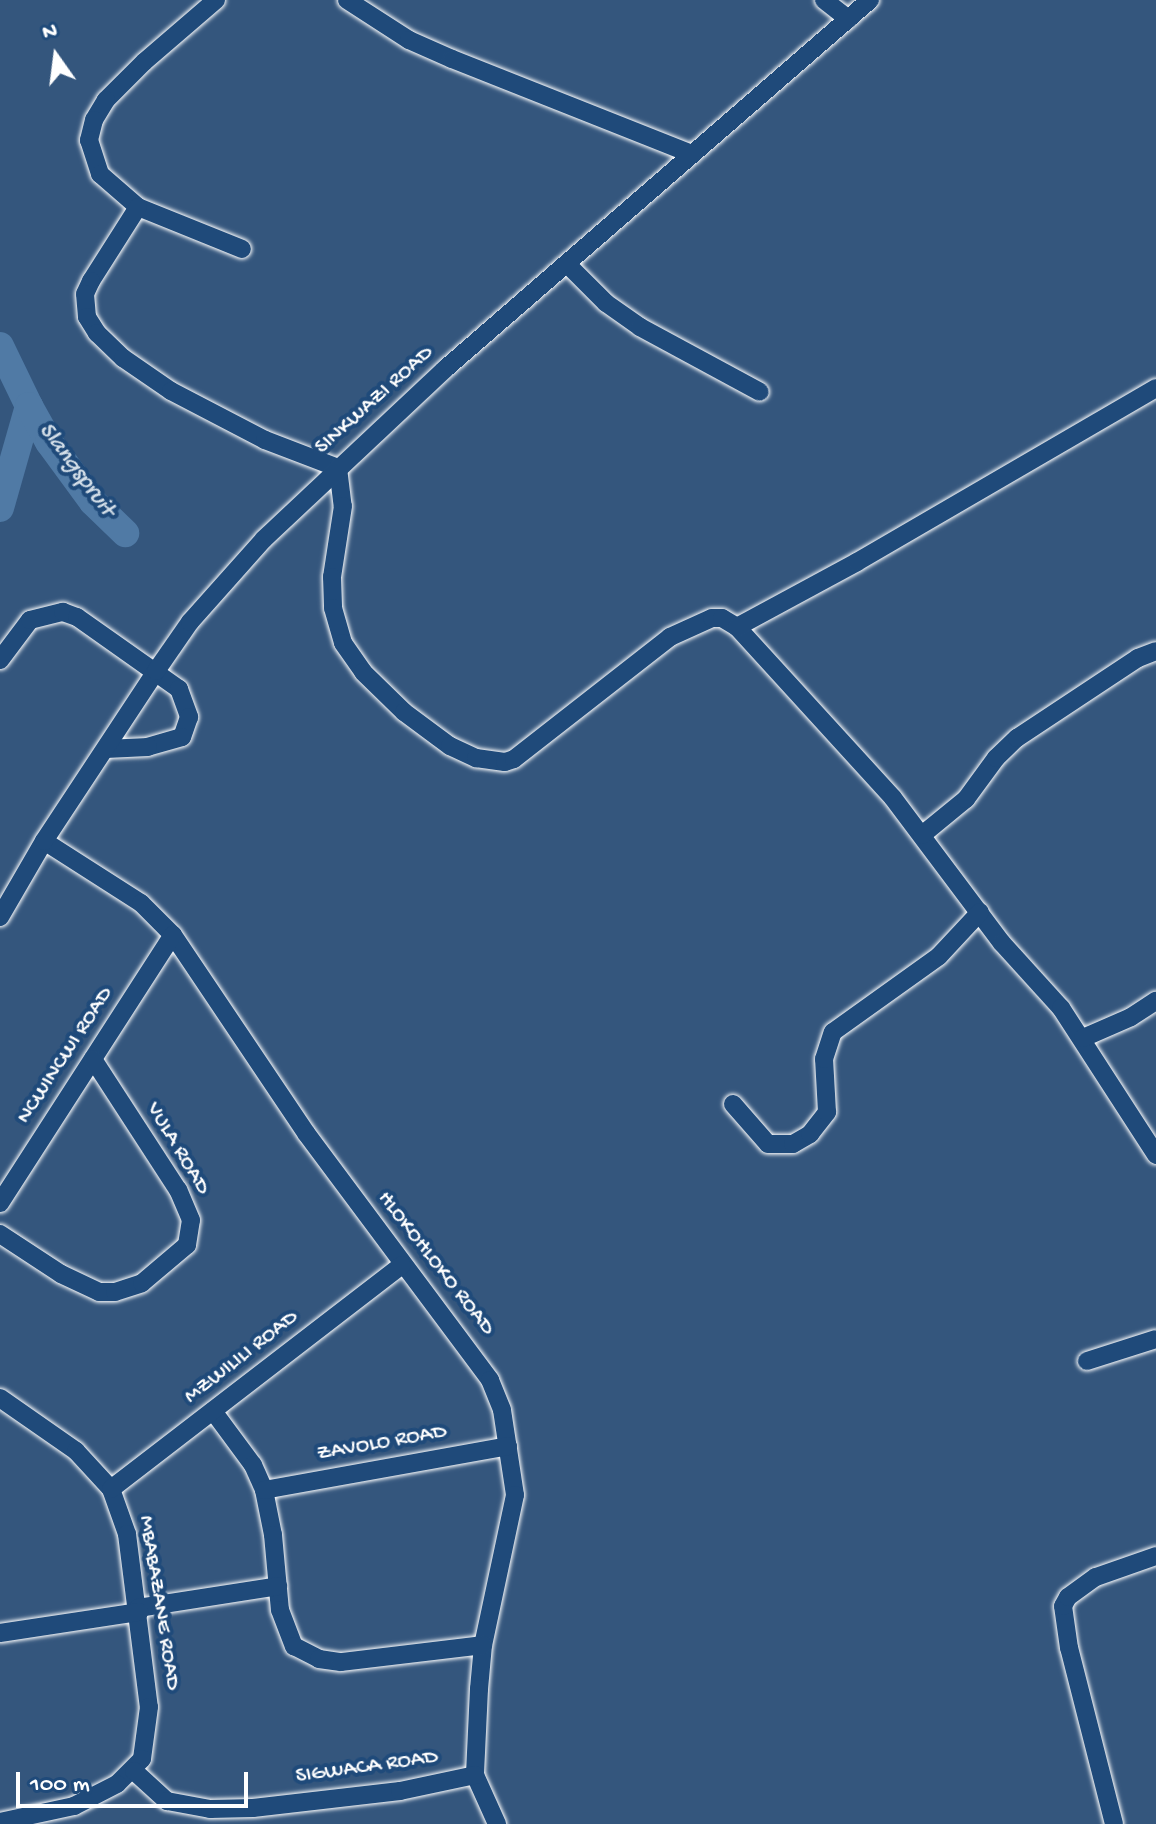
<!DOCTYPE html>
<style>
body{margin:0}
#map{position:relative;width:1156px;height:1824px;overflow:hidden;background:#34567d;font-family:"Gochi Hand",sans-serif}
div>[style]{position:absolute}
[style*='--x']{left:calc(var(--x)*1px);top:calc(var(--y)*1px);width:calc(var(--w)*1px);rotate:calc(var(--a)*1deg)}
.river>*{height:28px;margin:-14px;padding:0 14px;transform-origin:14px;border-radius:14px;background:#507aa5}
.roads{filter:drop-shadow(0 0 2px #fff) drop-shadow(0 0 2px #fff)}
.minor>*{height:18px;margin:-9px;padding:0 9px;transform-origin:9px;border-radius:9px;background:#1f4a7a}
span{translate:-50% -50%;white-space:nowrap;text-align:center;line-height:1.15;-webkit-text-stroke:8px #1f4a7a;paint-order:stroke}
.street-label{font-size:22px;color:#fff}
.water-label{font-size:24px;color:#d3dee8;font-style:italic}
.north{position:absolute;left:16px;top:16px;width:80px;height:80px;-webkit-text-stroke:6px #1f4a7a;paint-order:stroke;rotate:346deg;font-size:22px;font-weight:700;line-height:32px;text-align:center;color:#fff}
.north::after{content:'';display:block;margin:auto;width:28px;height:36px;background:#fff;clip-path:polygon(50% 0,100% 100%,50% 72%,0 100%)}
.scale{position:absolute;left:16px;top:1772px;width:232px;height:36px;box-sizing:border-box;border:4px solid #fff;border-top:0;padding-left:10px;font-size:24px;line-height:28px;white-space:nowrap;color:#fff;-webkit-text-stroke:6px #1f4a7a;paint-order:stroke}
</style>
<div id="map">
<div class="river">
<div style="--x:0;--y:346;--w:67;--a:64.2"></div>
<div style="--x:29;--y:406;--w:106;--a:105.9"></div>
<div style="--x:29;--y:406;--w:41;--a:60.9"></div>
<div style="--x:49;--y:442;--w:74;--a:53.7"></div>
<div style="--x:93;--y:502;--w:45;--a:44.1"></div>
</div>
<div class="roads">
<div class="minor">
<div style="--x:216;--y:0;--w:95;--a:139.3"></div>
<div style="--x:144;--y:62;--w:54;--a:135"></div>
<div style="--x:106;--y:100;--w:23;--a:121"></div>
<div style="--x:94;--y:120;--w:21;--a:104"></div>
<div style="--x:89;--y:140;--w:36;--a:72"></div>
<div style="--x:100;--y:174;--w:50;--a:41"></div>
<div style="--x:138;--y:207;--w:112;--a:22"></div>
<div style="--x:347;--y:0;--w:74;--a:32.8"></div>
<div style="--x:409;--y:40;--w:47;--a:23.8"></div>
<div style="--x:452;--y:59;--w:258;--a:21.6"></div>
<div style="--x:824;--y:0;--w:31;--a:38"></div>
<div style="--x:138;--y:207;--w:88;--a:122.4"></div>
<div style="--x:91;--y:281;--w:14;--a:115"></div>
<div style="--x:85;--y:294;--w:23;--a:85"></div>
<div style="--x:87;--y:317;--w:19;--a:58"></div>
<div style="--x:97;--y:333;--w:36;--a:44"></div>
<div style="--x:123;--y:358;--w:58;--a:34.5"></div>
<div style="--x:171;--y:391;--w:106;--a:27.5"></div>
<div style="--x:265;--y:440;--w:78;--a:21"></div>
<div style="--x:338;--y:468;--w:38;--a:83"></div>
<div style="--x:343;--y:506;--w:72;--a:98.8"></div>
<div style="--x:332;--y:577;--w:31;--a:88"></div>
<div style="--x:333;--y:608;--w:36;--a:74"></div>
<div style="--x:343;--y:643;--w:35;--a:55"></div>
<div style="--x:363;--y:672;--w:57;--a:44.3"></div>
<div style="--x:404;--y:712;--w:57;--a:36.5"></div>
<div style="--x:450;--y:746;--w:29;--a:25"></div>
<div style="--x:476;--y:758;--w:29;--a:8"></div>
<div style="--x:505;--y:762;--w:9;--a:-18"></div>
<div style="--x:514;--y:759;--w:198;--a:-38"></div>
<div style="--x:670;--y:637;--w:46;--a:-24.3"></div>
<div style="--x:712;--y:618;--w:10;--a:0"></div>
<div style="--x:722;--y:618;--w:17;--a:31"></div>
<div style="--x:737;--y:627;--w:231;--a:47.6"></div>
<div style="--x:893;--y:798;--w:181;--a:53.1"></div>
<div style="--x:1002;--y:943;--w:88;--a:47.8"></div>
<div style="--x:1061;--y:1008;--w:175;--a:57.1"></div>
<div style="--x:567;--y:264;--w:55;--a:45"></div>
<div style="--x:606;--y:303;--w:42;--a:35.2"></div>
<div style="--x:640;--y:327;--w:136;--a:28.4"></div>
<div style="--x:737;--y:627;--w:136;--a:-28.4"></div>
<div style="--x:857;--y:562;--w:346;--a:-30.2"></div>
<div style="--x:0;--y:660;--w:50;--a:-53.1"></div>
<div style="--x:30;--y:620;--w:34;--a:-14"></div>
<div style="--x:63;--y:612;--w:15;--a:20"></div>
<div style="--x:77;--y:617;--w:125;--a:35.2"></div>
<div style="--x:179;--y:689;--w:30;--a:70"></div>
<div style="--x:189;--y:717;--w:21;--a:109"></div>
<div style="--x:182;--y:737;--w:35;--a:164"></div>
<div style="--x:148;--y:747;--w:42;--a:177.3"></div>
<div style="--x:922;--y:835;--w:57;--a:-39.3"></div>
<div style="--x:966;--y:799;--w:51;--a:-53.8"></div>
<div style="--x:996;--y:758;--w:29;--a:-44"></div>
<div style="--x:1017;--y:738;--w:145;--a:-33.5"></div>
<div style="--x:1138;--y:658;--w:19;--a:-21"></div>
<div style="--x:44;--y:841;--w:115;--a:32.6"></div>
<div style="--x:141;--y:903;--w:45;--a:45"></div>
<div style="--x:173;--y:935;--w:239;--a:56.1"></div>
<div style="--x:306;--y:1133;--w:308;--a:53.3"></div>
<div style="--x:490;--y:1380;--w:32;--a:68"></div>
<div style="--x:502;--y:1410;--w:86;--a:81.3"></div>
<div style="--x:515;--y:1495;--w:153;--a:102"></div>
<div style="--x:483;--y:1645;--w:44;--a:95.2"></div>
<div style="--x:479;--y:1689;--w:86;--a:92.7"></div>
<div style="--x:475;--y:1775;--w:54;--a:65.8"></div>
<div style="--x:0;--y:917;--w:88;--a:-59.9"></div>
<div style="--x:44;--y:841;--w:204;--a:-56.6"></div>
<div style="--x:156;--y:671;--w:60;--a:-55.2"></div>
<div style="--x:190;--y:622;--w:111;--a:-48.3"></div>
<div style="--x:264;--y:539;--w:248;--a:-43.2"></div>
<div style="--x:445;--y:369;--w:563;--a:-40.97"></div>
<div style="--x:1083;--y:1038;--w:52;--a:-23.6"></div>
<div style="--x:1131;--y:1017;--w:30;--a:-33"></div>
<div style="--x:733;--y:1104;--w:53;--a:48.8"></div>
<div style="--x:768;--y:1144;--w:25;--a:0"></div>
<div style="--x:793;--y:1144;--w:20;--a:-30"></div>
<div style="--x:810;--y:1134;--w:28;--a:-52"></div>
<div style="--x:827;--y:1112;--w:53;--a:-93.2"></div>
<div style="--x:824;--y:1059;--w:28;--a:-72"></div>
<div style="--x:833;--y:1032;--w:130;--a:-35.6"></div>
<div style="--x:939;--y:956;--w:60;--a:-47"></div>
<div style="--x:0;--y:1203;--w:319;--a:-57.2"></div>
<div style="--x:0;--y:1234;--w:73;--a:33.3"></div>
<div style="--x:61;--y:1274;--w:42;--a:25.3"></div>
<div style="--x:99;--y:1292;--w:16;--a:0"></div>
<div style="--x:115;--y:1292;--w:28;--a:-18"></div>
<div style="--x:142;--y:1283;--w:59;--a:-40.2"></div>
<div style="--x:187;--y:1245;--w:25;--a:-81"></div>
<div style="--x:191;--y:1220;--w:33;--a:-113"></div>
<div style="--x:178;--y:1190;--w:156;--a:-123"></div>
<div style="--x:1087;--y:1361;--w:72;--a:-17.7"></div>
<div style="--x:0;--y:1398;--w:93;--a:34.9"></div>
<div style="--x:76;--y:1451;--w:52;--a:47.4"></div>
<div style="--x:111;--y:1489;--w:48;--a:70.4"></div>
<div style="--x:127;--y:1534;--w:174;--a:82.8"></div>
<div style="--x:149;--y:1707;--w:52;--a:97.7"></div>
<div style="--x:142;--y:1759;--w:35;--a:135"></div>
<div style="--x:117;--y:1784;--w:48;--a:152.9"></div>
<div style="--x:74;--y:1806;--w:76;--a:167.8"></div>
<div style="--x:213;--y:1411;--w:67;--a:53.5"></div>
<div style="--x:253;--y:1465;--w:27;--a:66"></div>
<div style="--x:264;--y:1490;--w:46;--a:78.7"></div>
<div style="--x:273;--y:1535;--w:75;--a:84.7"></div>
<div style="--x:280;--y:1610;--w:39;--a:69"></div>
<div style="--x:294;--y:1646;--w:28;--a:27"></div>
<div style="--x:319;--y:1659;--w:22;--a:8"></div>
<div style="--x:341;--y:1662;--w:143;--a:-6.8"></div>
<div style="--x:111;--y:1489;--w:367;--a:-37.6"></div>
<div style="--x:264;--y:1490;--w:248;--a:-10.2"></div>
<div style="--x:138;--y:1608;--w:142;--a:-8.9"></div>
<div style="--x:0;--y:1633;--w:141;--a:-8.6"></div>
<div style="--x:134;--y:1771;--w:45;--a:42.3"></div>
<div style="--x:167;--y:1801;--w:44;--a:10.5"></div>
<div style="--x:210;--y:1809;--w:43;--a:-1.3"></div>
<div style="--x:253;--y:1808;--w:148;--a:-6.6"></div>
<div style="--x:400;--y:1791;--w:77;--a:-12"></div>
<div style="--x:1114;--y:1824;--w:182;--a:-104.3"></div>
<div style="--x:1069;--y:1648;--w:42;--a:-98.1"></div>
<div style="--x:1063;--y:1606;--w:10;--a:-61"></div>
<div style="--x:1068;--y:1597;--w:34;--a:-36"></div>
<div style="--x:1096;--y:1577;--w:64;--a:-19.3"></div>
</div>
</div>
<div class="street-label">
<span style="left:375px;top:401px;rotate:-42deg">SINKWAZI ROAD</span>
<span style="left:66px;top:1056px;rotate:-57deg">NCWINCWI ROAD</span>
<span style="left:177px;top:1149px;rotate:59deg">VULA ROAD</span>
<span style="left:435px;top:1264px;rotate:52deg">HLOKOHLOKO ROAD</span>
<span style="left:242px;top:1358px;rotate:-38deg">MZWILILI ROAD</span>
<span style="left:382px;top:1444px;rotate:-10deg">ZAVOLO ROAD</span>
<span style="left:158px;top:1603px;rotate:81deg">MBABAZANE ROAD</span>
<span style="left:367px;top:1768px;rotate:-8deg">SIGWACA ROAD</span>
</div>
<div class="water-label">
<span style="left:76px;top:470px;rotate:53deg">Slangspruit</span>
</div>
<div class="north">N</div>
<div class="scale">100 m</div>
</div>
